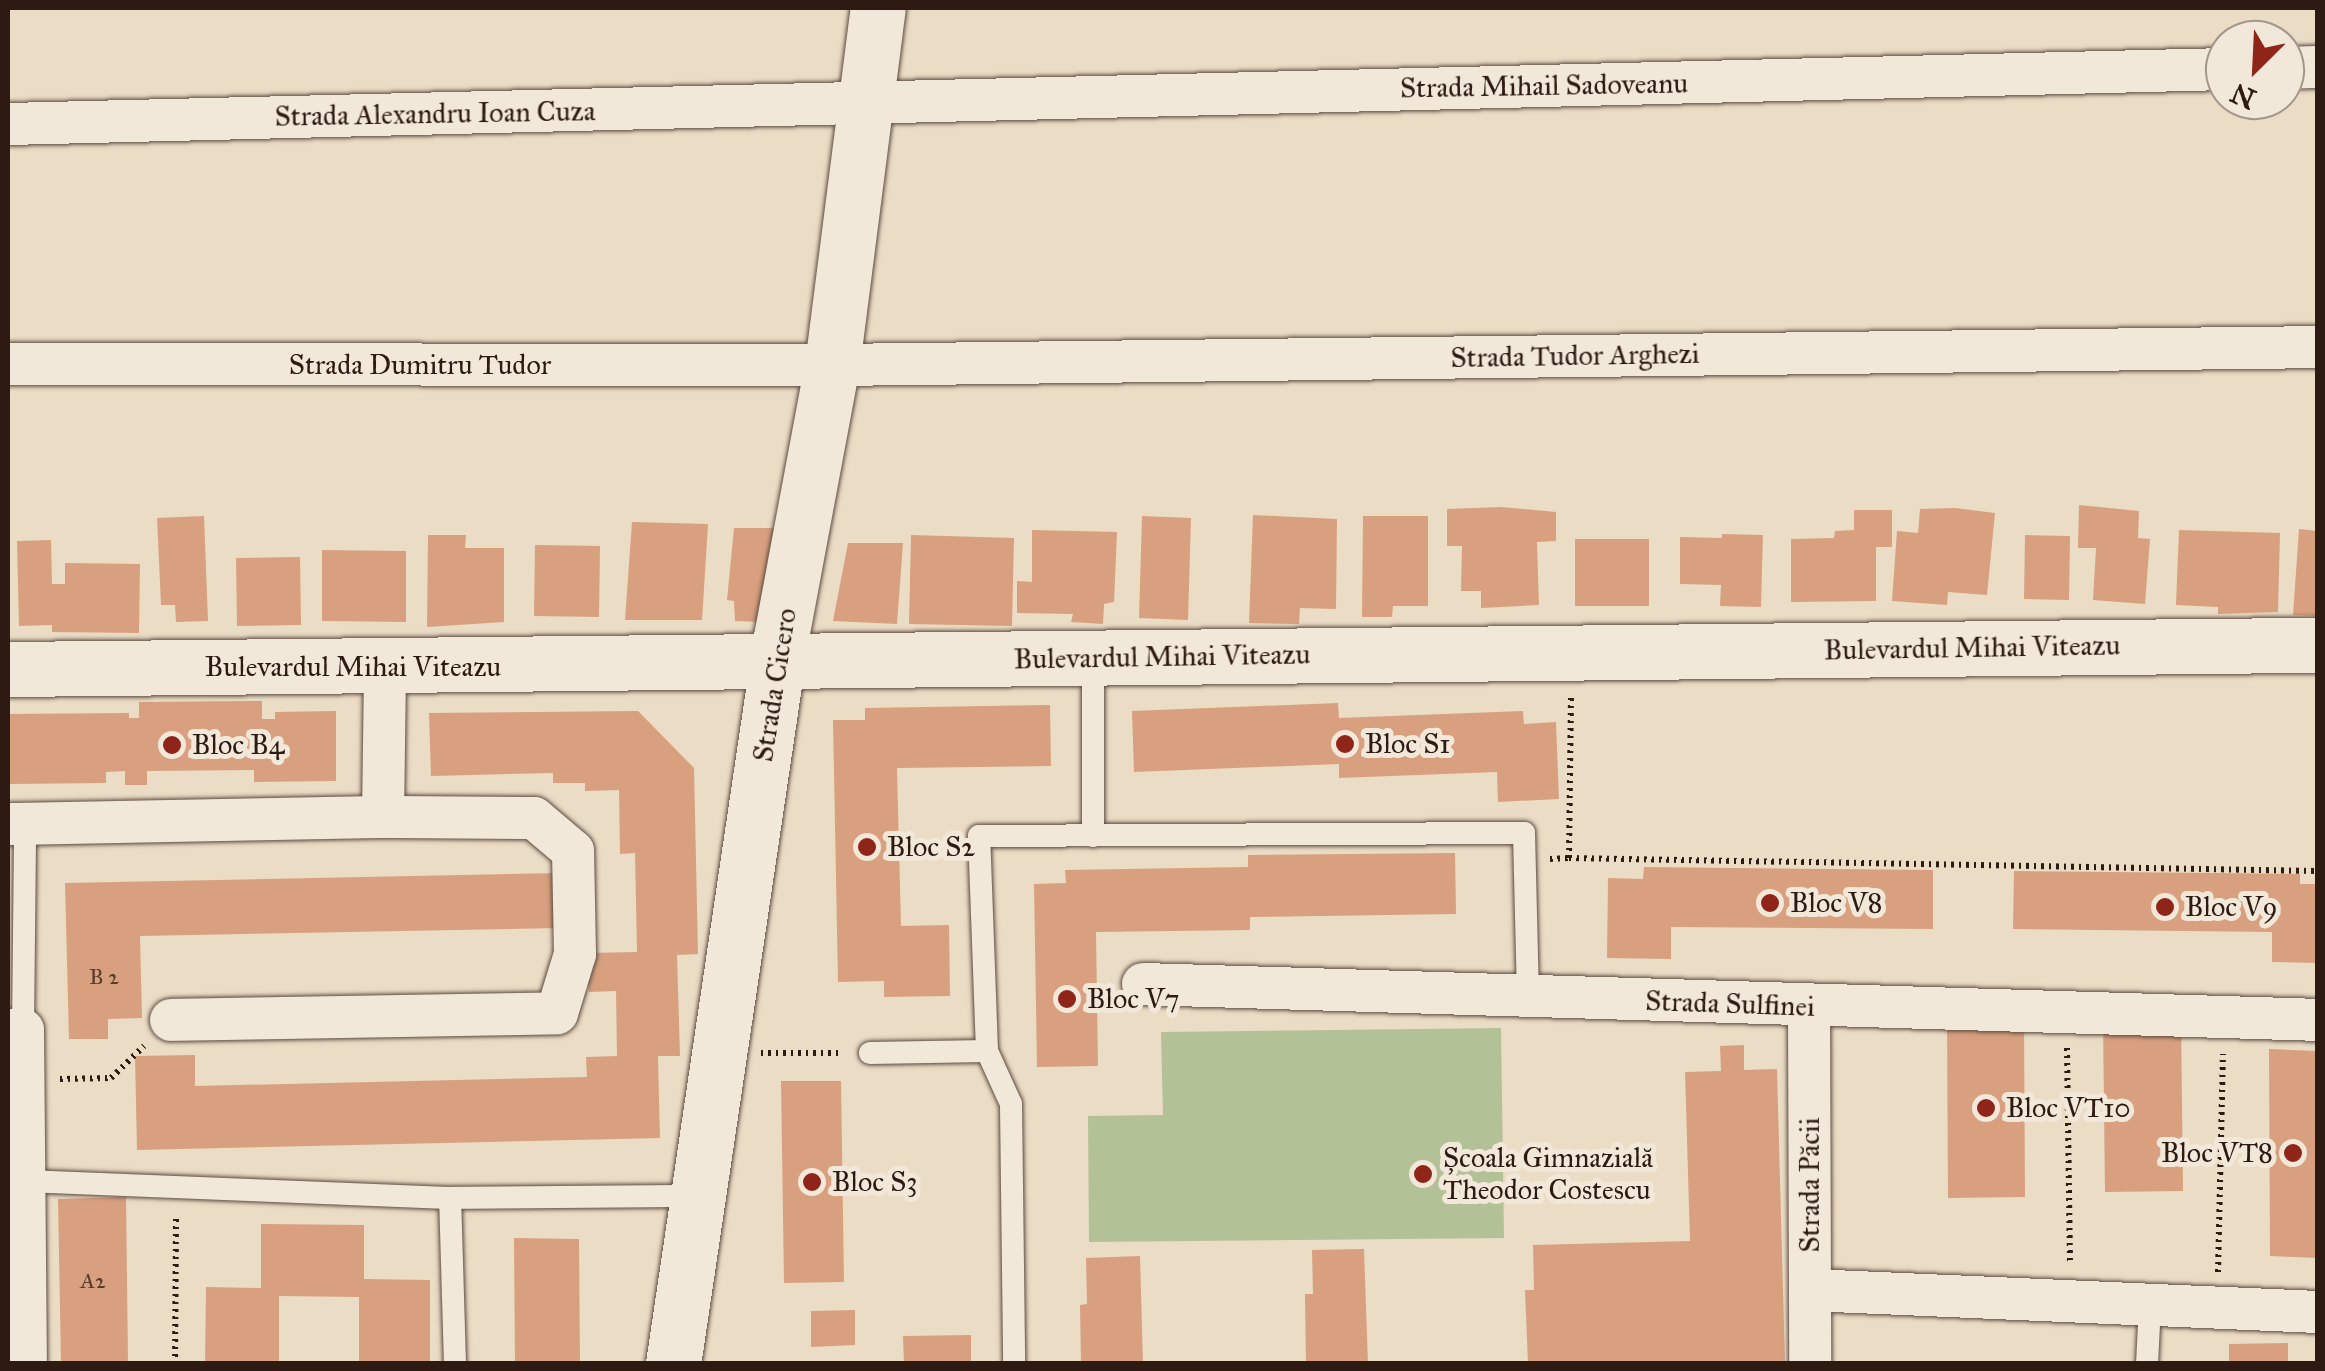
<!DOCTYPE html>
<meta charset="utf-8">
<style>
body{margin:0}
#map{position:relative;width:2325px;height:1371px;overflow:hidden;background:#ebdcc5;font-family:"IM FELL Great Primer",serif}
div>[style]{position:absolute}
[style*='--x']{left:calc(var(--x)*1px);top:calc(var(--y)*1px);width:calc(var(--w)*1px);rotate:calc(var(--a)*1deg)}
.green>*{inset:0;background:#b3c197}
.building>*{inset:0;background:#d8a07f}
.path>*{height:6px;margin-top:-3px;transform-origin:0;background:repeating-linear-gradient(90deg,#2d1b13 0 2.5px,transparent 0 7.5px)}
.roads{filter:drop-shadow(0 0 2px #5c4b40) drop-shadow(0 0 2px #5c4b40)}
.lane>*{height:22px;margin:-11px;padding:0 11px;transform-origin:11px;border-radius:11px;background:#f2e8d9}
.street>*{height:42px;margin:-21px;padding:0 21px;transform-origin:21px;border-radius:21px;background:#f2e8d9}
.secondary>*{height:55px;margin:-27.5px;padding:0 27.5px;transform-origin:27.5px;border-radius:27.5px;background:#f2e8d9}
.dots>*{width:28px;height:28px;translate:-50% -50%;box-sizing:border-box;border:5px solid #f2e8d9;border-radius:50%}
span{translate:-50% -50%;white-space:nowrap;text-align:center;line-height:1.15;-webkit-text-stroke:10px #f2e8d9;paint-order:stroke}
.number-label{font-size:22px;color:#583c2e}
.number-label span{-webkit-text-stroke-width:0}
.street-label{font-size:28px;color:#2d1b13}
.poi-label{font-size:28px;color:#2d1b13}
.left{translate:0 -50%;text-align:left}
.right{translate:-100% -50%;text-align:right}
.frame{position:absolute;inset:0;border:10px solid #2d1b13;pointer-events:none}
.north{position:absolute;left:2205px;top:20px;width:100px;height:100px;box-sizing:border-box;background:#f2e8d9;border:2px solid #a3968a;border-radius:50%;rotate:204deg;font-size:28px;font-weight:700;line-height:40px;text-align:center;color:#2d1b13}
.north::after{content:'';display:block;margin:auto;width:35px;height:45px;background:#8f2418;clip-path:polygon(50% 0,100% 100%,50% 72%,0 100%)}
</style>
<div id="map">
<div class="green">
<div style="clip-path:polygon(1501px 1028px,1504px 1238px,1089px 1242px,1088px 1116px,1163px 1115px,1161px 1032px)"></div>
</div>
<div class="building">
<div style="clip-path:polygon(2079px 505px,2139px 511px,2138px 538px,2150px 539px,2145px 604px,2093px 600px,2096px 548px,2078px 548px)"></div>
<div style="clip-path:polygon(1501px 507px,1556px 512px,1556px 541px,1537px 542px,1539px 605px,1481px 608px,1481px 591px,1461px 591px,1462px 546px,1447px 546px,1447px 509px)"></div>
<div style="clip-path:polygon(1955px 508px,1995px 513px,1987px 595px,1948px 592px,1947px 605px,1892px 601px,1897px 531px,1918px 533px,1920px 509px)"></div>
<div style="clip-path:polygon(1854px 510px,1892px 510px,1892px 547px,1876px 547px,1876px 601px,1791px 602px,1791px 539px,1834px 538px,1835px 531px,1854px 530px)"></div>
<div style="clip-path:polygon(1253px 515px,1337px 519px,1336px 609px,1300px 608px,1299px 624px,1249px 623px)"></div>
<div style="clip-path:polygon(204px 516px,208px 621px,176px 622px,175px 605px,161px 605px,157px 518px)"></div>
<div style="clip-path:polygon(1142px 516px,1191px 518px,1188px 620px,1139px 618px)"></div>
<div style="clip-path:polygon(1363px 516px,1428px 516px,1428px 606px,1393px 606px,1392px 617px,1362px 617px)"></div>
<div style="clip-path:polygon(632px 522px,708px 524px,702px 620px,625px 620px)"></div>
<div style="clip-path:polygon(734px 528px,782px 528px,765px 622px,735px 621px,734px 601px,727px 600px)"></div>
<div style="clip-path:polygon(2299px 529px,2318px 531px,2318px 616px,2293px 615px)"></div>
<div style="clip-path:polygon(1032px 530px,1117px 532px,1114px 602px,1104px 604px,1103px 624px,1071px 622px,1073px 614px,1017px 613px,1017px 581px,1032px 582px)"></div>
<div style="clip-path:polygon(2179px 530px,2280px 533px,2278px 612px,2218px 614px,2218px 607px,2176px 605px)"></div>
<div style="clip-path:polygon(1722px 534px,1763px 535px,1761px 607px,1720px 606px,1721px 585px,1680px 584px,1680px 537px,1722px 538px)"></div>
<div style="clip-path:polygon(428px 535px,466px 535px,465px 548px,504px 548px,504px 622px,427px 627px)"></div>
<div style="clip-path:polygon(911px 535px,1014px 538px,1012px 626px,909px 624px)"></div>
<div style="clip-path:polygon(2025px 535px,2070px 536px,2069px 600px,2024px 599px)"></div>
<div style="clip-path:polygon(1575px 539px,1649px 539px,1649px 606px,1575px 606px)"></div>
<div style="clip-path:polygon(51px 540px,52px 584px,65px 584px,65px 563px,140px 564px,139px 633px,52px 632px,52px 625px,19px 626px,17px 541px)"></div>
<div style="clip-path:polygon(848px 543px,903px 543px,897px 624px,833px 621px)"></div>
<div style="clip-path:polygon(535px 545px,600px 546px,599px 617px,534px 616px)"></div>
<div style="clip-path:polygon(322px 550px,406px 551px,406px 622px,322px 621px)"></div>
<div style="clip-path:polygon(300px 557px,301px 625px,237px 626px,236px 558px)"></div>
<div style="clip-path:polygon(262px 701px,262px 719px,275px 719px,275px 712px,336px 711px,336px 781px,254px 782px,254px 770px,147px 771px,147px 785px,125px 785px,125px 771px,106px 772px,106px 783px,8px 784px,8px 714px,129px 713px,129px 718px,139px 718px,139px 702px)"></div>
<div style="clip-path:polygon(1338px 703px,1339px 718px,1523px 711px,1524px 724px,1556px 722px,1559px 799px,1498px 802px,1497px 772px,1339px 778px,1339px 764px,1134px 772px,1132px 711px)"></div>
<div style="clip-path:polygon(1050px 705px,1051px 766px,897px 768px,901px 926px,949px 925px,950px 996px,884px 997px,884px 981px,838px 982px,833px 720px,865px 720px,865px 708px)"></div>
<div style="clip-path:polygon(638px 711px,694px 768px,698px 954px,677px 955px,680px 1056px,658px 1056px,660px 1138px,137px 1150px,135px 1056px,195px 1055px,195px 1086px,587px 1077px,586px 1057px,617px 1056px,616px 991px,589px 992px,588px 953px,637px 952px,635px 853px,620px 854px,619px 790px,585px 791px,585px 783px,553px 783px,553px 773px,431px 776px,429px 713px)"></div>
<div style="clip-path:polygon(1455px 853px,1456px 914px,1250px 917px,1250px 930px,1096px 932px,1098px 1066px,1037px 1067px,1034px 884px,1066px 883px,1065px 870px,1248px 867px,1248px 855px)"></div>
<div style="clip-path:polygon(1644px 867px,1933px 870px,1933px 929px,1671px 927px,1671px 959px,1607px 958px,1608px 878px,1643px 879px)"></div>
<div style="clip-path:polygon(2014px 871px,2300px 874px,2300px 884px,2318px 884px,2318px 963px,2272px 962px,2272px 932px,2013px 929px)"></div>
<div style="clip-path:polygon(559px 873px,559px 928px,140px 936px,142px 1018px,108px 1019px,108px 1039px,69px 1039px,65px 883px)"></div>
<div style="clip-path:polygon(1947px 1018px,2024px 1018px,2025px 1197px,1948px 1198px)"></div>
<div style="clip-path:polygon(2181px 1018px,2183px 1191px,2105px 1192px,2103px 1019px)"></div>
<div style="clip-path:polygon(1744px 1045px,1744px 1070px,1777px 1069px,1785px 1364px,1528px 1364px,1525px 1290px,1534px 1290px,1533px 1245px,1690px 1241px,1685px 1072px,1721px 1071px,1720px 1046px)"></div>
<div style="clip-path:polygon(2269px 1049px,2318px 1051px,2318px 1258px,2270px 1256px)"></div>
<div style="clip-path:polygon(781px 1081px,841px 1081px,844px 1282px,784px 1283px)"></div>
<div style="clip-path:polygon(126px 1197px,128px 1364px,61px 1364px,58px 1199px)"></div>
<div style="clip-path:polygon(261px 1224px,364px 1225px,364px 1279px,430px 1280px,430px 1364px,359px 1364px,359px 1297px,279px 1296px,279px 1364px,205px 1364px,206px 1287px,261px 1288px)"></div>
<div style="clip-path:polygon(514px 1238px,579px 1239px,580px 1364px,515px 1364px)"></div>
<div style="clip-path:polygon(1364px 1249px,1368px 1364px,1306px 1364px,1305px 1294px,1313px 1294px,1312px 1250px)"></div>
<div style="clip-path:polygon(1140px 1256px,1143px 1364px,1081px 1364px,1080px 1305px,1087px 1304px,1086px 1258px)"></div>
<div style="clip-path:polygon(855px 1310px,855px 1345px,811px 1347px,811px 1311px)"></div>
<div style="clip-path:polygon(971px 1335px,971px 1364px,904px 1364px,903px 1336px)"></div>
<div style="clip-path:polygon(2288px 1343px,2288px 1364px,2229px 1364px,2229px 1344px)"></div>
</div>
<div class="path">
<div style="--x:1569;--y:858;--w:749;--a:0.99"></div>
<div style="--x:1550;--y:859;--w:19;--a:-3"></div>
<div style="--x:1569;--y:858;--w:164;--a:-89.3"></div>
<div style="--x:2067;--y:1048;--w:217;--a:89.2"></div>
<div style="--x:761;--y:1053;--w:82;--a:0"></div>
<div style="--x:60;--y:1079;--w:51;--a:-1.1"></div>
<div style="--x:111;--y:1078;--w:46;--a:-44.1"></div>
<div style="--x:2218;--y:1272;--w:218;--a:-88.7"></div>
<div style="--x:175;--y:1364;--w:149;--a:-89.6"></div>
</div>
<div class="roads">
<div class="lane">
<div style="--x:1093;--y:657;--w:179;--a:90"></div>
<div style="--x:23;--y:1030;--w:206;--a:-89.4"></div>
<div style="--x:987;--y:1051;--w:215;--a:-92.1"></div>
<div style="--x:979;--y:836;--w:545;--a:-0.32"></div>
<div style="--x:1524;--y:833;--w:165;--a:88.6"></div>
<div style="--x:870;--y:1053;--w:117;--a:-1"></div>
<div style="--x:987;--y:1051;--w:58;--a:65.6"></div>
<div style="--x:1011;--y:1104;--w:260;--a:89.3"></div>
<div style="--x:24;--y:1181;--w:426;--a:2.3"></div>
<div style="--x:455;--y:1364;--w:166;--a:-91.7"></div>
<div style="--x:450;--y:1198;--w:248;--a:-0.5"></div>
<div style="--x:2147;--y:1364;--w:59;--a:-87.1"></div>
</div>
<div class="street">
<div style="--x:2285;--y:68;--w:33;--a:-2"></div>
<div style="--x:8;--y:124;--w:2218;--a:-1.42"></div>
<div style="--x:8;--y:364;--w:824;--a:0.07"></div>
<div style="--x:832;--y:365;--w:1486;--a:-0.69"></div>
<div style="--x:8;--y:824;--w:375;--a:-1.1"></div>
<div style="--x:383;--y:817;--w:150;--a:-89.2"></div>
<div style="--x:1143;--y:984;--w:1176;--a:1.75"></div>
<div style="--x:1809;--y:1006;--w:358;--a:89.8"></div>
<div style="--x:171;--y:1020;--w:386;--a:-1"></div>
<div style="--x:557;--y:1013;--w:62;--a:-73"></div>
<div style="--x:575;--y:954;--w:103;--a:-91.1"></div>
<div style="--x:573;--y:851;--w:51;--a:-139.8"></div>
<div style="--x:534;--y:818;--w:151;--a:-179.6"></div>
<div style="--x:8;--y:1030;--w:15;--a:0"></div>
<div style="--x:23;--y:1030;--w:334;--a:89.5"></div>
<div style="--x:1810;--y:1290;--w:508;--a:2.48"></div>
</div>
<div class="secondary">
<div style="--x:8;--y:669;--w:2310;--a:-0.6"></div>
<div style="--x:673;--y:1364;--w:735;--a:-81.55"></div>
<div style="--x:781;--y:637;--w:277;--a:-79.4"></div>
<div style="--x:832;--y:365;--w:360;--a:-82.7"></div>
</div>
</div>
<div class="dots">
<div style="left:1345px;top:744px;background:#8f2418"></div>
<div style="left:172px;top:745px;background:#8f2418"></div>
<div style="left:867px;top:847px;background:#8f2418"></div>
<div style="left:1770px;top:903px;background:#8f2418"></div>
<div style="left:2165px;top:907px;background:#8f2418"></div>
<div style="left:1067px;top:999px;background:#8f2418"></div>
<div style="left:1986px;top:1108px;background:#8f2418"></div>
<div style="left:2293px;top:1153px;background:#8f2418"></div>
<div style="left:1423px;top:1174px;background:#8f2418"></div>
<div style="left:812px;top:1182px;background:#8f2418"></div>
</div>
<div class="number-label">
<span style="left:104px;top:977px">B 2</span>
<span style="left:93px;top:1281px">A2</span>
</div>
<div class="street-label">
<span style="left:1544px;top:86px;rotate:-1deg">Strada Mihail Sadoveanu</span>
<span style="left:435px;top:114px;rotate:-1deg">Strada Alexandru Ioan Cuza</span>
<span style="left:1575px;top:356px;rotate:-1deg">Strada Tudor Arghezi</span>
<span style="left:420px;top:365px">Strada Dumitru Tudor</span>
<span style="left:1972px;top:648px;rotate:-1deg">Bulevardul Mihai Viteazu</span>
<span style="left:1162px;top:657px;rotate:-1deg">Bulevardul Mihai Viteazu</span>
<span style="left:353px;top:667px">Bulevardul Mihai Viteazu</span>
<span style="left:775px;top:685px;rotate:-81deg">Strada Cicero</span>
<span style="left:1730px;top:1004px;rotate:2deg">Strada Sulfinei</span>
<span style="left:1810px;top:1185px;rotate:-90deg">Strada Păcii</span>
</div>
<div class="poi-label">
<span class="left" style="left:1365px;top:744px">Bloc S1</span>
<span class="left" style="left:192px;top:745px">Bloc B4</span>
<span class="left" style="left:887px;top:847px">Bloc S2</span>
<span class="left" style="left:1790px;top:903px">Bloc V8</span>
<span class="left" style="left:2185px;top:907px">Bloc V9</span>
<span class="left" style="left:1087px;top:999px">Bloc V7</span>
<span class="left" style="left:2006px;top:1108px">Bloc VT10</span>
<span class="right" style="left:2273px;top:1153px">Bloc VT8</span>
<span class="left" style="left:1443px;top:1174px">Școala Gimnazială<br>Theodor Costescu</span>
<span class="left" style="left:832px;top:1182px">Bloc S3</span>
</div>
<div class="frame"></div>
<div class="north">N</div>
</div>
